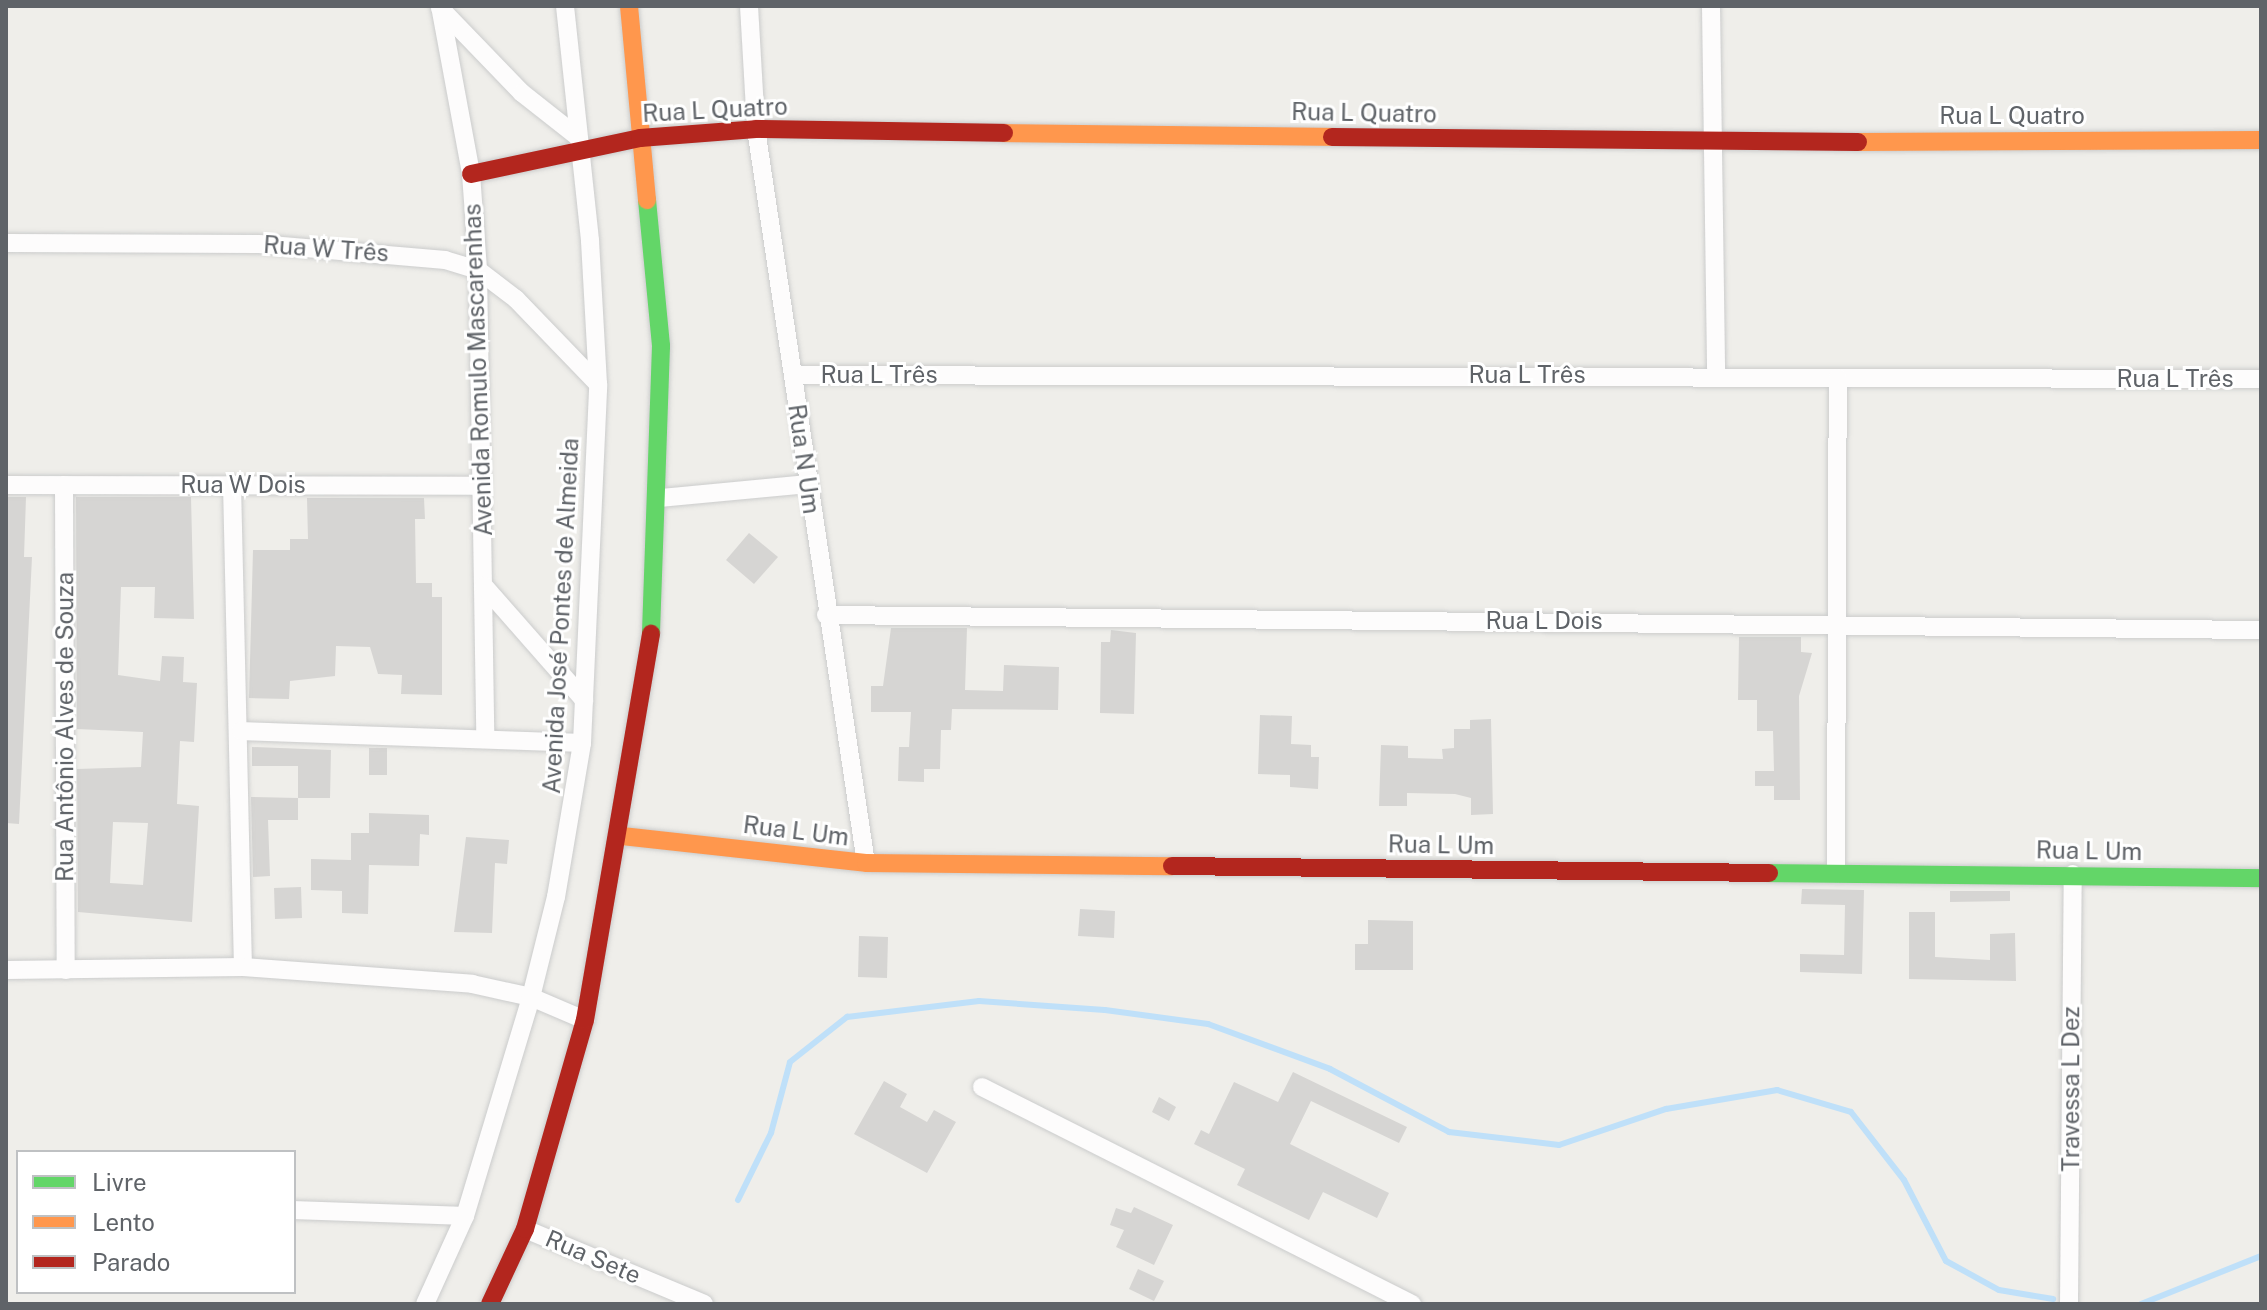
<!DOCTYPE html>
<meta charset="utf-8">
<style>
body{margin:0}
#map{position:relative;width:2267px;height:1310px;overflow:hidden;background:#efeeea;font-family:"Public Sans",sans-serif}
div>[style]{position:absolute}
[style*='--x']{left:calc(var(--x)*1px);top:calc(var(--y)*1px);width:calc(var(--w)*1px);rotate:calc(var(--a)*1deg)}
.stream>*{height:6px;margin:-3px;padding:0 3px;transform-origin:3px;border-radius:3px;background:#bfe0f9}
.building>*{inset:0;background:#d6d5d3}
.roads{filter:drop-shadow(0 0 2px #cbcccc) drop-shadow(0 0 2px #cbcccc)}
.street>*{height:18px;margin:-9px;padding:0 9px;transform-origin:9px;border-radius:9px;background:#fdfcfc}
.fast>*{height:18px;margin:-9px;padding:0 9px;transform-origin:9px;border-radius:9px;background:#63d668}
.slow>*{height:18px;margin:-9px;padding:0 9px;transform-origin:9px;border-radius:9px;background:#ff974d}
.jam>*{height:18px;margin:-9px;padding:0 9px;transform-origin:9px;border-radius:9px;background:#b3261e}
span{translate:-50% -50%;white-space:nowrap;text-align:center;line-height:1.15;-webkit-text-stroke:6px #fff;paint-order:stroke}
.street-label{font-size:24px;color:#5f6368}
.frame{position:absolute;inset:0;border:8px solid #5f6368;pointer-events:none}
.legend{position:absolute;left:16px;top:1150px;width:280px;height:144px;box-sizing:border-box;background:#fff;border:2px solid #bfc1c3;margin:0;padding:10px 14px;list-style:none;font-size:24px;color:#5f6368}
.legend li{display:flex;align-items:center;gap:16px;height:40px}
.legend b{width:40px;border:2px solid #bfc1c3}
</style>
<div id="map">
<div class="stream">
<div style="--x:738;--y:1200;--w:75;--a:-63.8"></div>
<div style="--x:771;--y:1133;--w:73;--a:-75"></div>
<div style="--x:790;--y:1062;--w:73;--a:-38.3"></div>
<div style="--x:847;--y:1017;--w:133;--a:-6.9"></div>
<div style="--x:979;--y:1001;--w:126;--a:4.1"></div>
<div style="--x:1105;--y:1010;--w:104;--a:7.7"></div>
<div style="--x:1208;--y:1024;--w:130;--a:20.2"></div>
<div style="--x:1330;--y:1069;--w:135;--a:27.9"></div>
<div style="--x:1449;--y:1132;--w:111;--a:6.7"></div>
<div style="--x:1559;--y:1145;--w:113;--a:-18.6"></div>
<div style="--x:1666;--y:1109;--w:113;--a:-9.7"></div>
<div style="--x:1777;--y:1090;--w:77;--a:16.6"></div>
<div style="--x:1851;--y:1112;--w:86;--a:52.1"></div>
<div style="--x:1904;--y:1180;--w:91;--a:62.6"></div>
<div style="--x:1946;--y:1261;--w:60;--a:28.7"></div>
<div style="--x:1999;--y:1290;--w:55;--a:9.5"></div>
<div style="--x:2141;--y:1304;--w:129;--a:-21.8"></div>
</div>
<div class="building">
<div style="clip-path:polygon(6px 497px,26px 497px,24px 557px,32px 557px,19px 824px,6px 823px)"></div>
<div style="clip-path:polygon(evenodd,76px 497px,191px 497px,194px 619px,154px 618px,155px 587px,121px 587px,118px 675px,160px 681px,162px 656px,184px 657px,183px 682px,197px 683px,194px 742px,180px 741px,177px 804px,199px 806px,192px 922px,78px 912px,77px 769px,141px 767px,143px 732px,77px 729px,76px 497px,113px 822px,148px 823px,143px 885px,110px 883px,113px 822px)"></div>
<div style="clip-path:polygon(307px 498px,424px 498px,425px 519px,415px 519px,416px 583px,432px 583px,432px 597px,442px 597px,442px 695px,401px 694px,402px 675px,378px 674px,370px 647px,336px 646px,335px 676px,290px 681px,289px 699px,249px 698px,253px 550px,290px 550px,290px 539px,308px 539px)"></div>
<div style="clip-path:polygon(749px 533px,778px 557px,754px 584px,726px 560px)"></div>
<div style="clip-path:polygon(891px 628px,967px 628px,965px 690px,1003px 691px,1004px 665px,1059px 667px,1058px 710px,952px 709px,951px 730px,941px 730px,940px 769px,924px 769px,924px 782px,898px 781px,899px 747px,909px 747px,911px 712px,871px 712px,871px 686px,883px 686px)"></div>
<div style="clip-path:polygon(1111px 630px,1136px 633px,1134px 714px,1100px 713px,1101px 642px,1110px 642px)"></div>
<div style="clip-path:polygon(1739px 637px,1801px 637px,1801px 652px,1812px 653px,1799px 696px,1800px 800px,1774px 800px,1774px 786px,1755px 786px,1755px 771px,1774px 771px,1773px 731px,1757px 731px,1757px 700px,1738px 700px)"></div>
<div style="clip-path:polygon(1260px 715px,1292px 716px,1291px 744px,1311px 745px,1311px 757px,1319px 757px,1318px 789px,1290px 787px,1290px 775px,1258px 774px)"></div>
<div style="clip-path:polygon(1491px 719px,1493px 814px,1471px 815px,1471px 798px,1455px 794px,1407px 793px,1407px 806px,1379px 806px,1381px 745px,1408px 746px,1408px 758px,1443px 759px,1442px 749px,1454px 748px,1454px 729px,1470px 729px,1470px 720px)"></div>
<div style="clip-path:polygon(252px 747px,331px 750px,330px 798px,298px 798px,298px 766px,252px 766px)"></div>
<div style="clip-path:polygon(369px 748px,387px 748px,387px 775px,369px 775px)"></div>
<div style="clip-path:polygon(251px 797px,298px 798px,298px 820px,268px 820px,270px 876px,253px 877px)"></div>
<div style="clip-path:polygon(369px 813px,429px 815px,429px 835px,420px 834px,419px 866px,369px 865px,368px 914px,342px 913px,342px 891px,311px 890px,311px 859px,351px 860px,351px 833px,369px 833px)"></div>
<div style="clip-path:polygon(466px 837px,509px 840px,507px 864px,495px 863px,492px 933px,454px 932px)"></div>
<div style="clip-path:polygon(301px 887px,302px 918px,275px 919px,274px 888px)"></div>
<div style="clip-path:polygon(1802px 889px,1864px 890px,1862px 974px,1800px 972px,1800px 954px,1844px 955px,1845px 905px,1801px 904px)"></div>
<div style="clip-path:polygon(1950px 891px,2010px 891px,2010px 901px,1950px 902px)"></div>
<div style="clip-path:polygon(1080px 909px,1115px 911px,1114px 938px,1078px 936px)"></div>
<div style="clip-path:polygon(1909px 912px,1935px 912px,1935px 957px,1990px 960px,1990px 934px,2015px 933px,2016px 981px,1909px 979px)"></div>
<div style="clip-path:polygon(1368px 920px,1413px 921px,1413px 970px,1355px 970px,1355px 944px,1368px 944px)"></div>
<div style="clip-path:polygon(859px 936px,888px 937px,887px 978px,858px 977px)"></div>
<div style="clip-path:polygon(1293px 1072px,1407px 1127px,1399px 1143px,1311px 1101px,1290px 1144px,1389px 1193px,1377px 1218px,1323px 1192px,1309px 1220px,1237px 1185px,1245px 1169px,1194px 1144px,1201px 1130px,1209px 1134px,1234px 1082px,1278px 1102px)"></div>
<div style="clip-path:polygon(884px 1081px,907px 1094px,900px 1107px,927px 1122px,934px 1110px,956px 1122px,927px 1173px,854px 1134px)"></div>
<div style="clip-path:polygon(1159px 1097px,1176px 1107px,1169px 1121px,1152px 1112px)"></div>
<div style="clip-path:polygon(1134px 1207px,1173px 1225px,1154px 1265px,1116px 1247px,1124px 1230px,1110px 1225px,1116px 1208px,1131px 1213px)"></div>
<div style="clip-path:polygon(1138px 1269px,1164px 1281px,1154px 1301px,1129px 1289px)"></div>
</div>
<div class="roads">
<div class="street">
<div style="--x:440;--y:6;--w:171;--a:79.5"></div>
<div style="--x:471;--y:174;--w:96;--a:85.8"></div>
<div style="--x:478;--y:270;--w:468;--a:89.1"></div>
<div style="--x:749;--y:6;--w:123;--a:86.7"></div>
<div style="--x:756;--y:129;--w:742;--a:81.48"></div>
<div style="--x:1711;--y:6;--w:369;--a:89.2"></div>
<div style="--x:440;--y:8;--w:118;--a:46"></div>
<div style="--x:522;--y:93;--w:71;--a:38.2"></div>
<div style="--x:6;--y:243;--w:253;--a:0.2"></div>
<div style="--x:259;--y:244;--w:187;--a:4.9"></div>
<div style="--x:445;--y:260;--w:34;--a:17"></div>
<div style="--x:478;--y:270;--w:48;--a:37.3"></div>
<div style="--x:516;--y:299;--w:118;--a:46"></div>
<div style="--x:793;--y:375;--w:1468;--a:0.16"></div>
<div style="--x:232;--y:484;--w:483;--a:88.7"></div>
<div style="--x:6;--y:485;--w:474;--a:0.1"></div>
<div style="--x:64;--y:485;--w:485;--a:89.8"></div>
<div style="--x:660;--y:498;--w:148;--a:-5.4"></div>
<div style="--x:484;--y:586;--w:152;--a:48.7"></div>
<div style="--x:826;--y:615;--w:1435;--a:0.6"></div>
<div style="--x:241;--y:731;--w:341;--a:2"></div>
<div style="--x:1836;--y:873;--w:495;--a:-89.8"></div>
<div style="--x:6;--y:970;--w:237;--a:-0.7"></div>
<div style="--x:243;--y:967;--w:230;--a:4.2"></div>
<div style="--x:472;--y:984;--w:60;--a:12.4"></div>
<div style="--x:531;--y:997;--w:59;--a:23.1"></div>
<div style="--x:982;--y:1087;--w:482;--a:26.8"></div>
<div style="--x:294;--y:1210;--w:171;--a:2"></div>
<div style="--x:525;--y:1229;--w:194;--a:22.7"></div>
<div style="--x:425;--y:1304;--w:97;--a:-65.6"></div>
<div style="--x:465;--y:1216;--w:229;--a:-73.2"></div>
<div style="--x:531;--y:997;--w:103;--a:-76"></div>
<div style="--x:556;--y:897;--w:156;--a:-80.4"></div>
<div style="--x:582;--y:743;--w:359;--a:-87.4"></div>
<div style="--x:598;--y:384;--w:144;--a:-93.2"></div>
<div style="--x:590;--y:240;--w:235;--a:-96.1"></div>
<div style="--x:2069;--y:1304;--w:430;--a:-89.5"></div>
</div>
<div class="fast">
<div style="--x:647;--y:200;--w:147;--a:84.5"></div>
<div style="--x:661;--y:346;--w:288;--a:92"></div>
<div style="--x:1769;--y:873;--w:492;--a:0.6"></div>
</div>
<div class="slow">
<div style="--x:629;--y:6;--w:195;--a:84.7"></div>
<div style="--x:1004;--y:133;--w:328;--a:0.7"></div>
<div style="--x:1858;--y:142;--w:403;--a:-0.3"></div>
<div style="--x:622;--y:836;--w:245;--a:6.3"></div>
<div style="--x:866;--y:863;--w:306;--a:0.6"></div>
</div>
<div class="jam">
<div style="--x:1332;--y:137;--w:526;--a:0.54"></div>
<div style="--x:471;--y:174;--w:173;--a:-12"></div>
<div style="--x:640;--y:138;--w:116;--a:-4.4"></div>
<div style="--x:756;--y:129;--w:248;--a:0.9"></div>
<div style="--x:1172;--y:866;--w:597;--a:0.67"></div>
<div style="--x:490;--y:1304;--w:83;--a:-65"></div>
<div style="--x:525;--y:1229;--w:217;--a:-74"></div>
<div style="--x:585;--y:1020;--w:392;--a:-80.3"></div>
</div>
</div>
<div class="street-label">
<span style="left:715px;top:110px;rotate:-3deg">Rua L Quatro</span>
<span style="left:1364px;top:113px;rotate:1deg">Rua L Quatro</span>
<span style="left:2012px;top:116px">Rua L Quatro</span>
<span style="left:326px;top:249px;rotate:4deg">Rua W Três</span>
<span style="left:478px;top:370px;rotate:-92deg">Avenida Romulo Mascarenhas</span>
<span style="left:879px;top:375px">Rua L Três</span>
<span style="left:1527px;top:375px">Rua L Três</span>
<span style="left:2175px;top:379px">Rua L Três</span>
<span style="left:804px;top:459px;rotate:82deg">Rua N Um</span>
<span style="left:243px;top:485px">Rua W Dois</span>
<span style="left:561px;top:616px;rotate:-87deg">Avenida José Pontes de Almeida</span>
<span style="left:1544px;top:621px">Rua L Dois</span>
<span style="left:65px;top:727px;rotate:-90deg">Rua Antônio Alves de Souza</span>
<span style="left:796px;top:831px;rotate:7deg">Rua L Um</span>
<span style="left:1441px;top:845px;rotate:1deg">Rua L Um</span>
<span style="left:2089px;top:851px;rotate:1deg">Rua L Um</span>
<span style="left:2071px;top:1089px;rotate:-90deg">Travessa L Dez</span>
<span style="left:593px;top:1257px;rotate:23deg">Rua Sete</span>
</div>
<div class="frame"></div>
<ul class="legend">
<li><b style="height:10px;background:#63d668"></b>Livre</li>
<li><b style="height:10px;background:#ff974d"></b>Lento</li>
<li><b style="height:10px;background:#b3261e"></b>Parado</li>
</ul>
</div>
